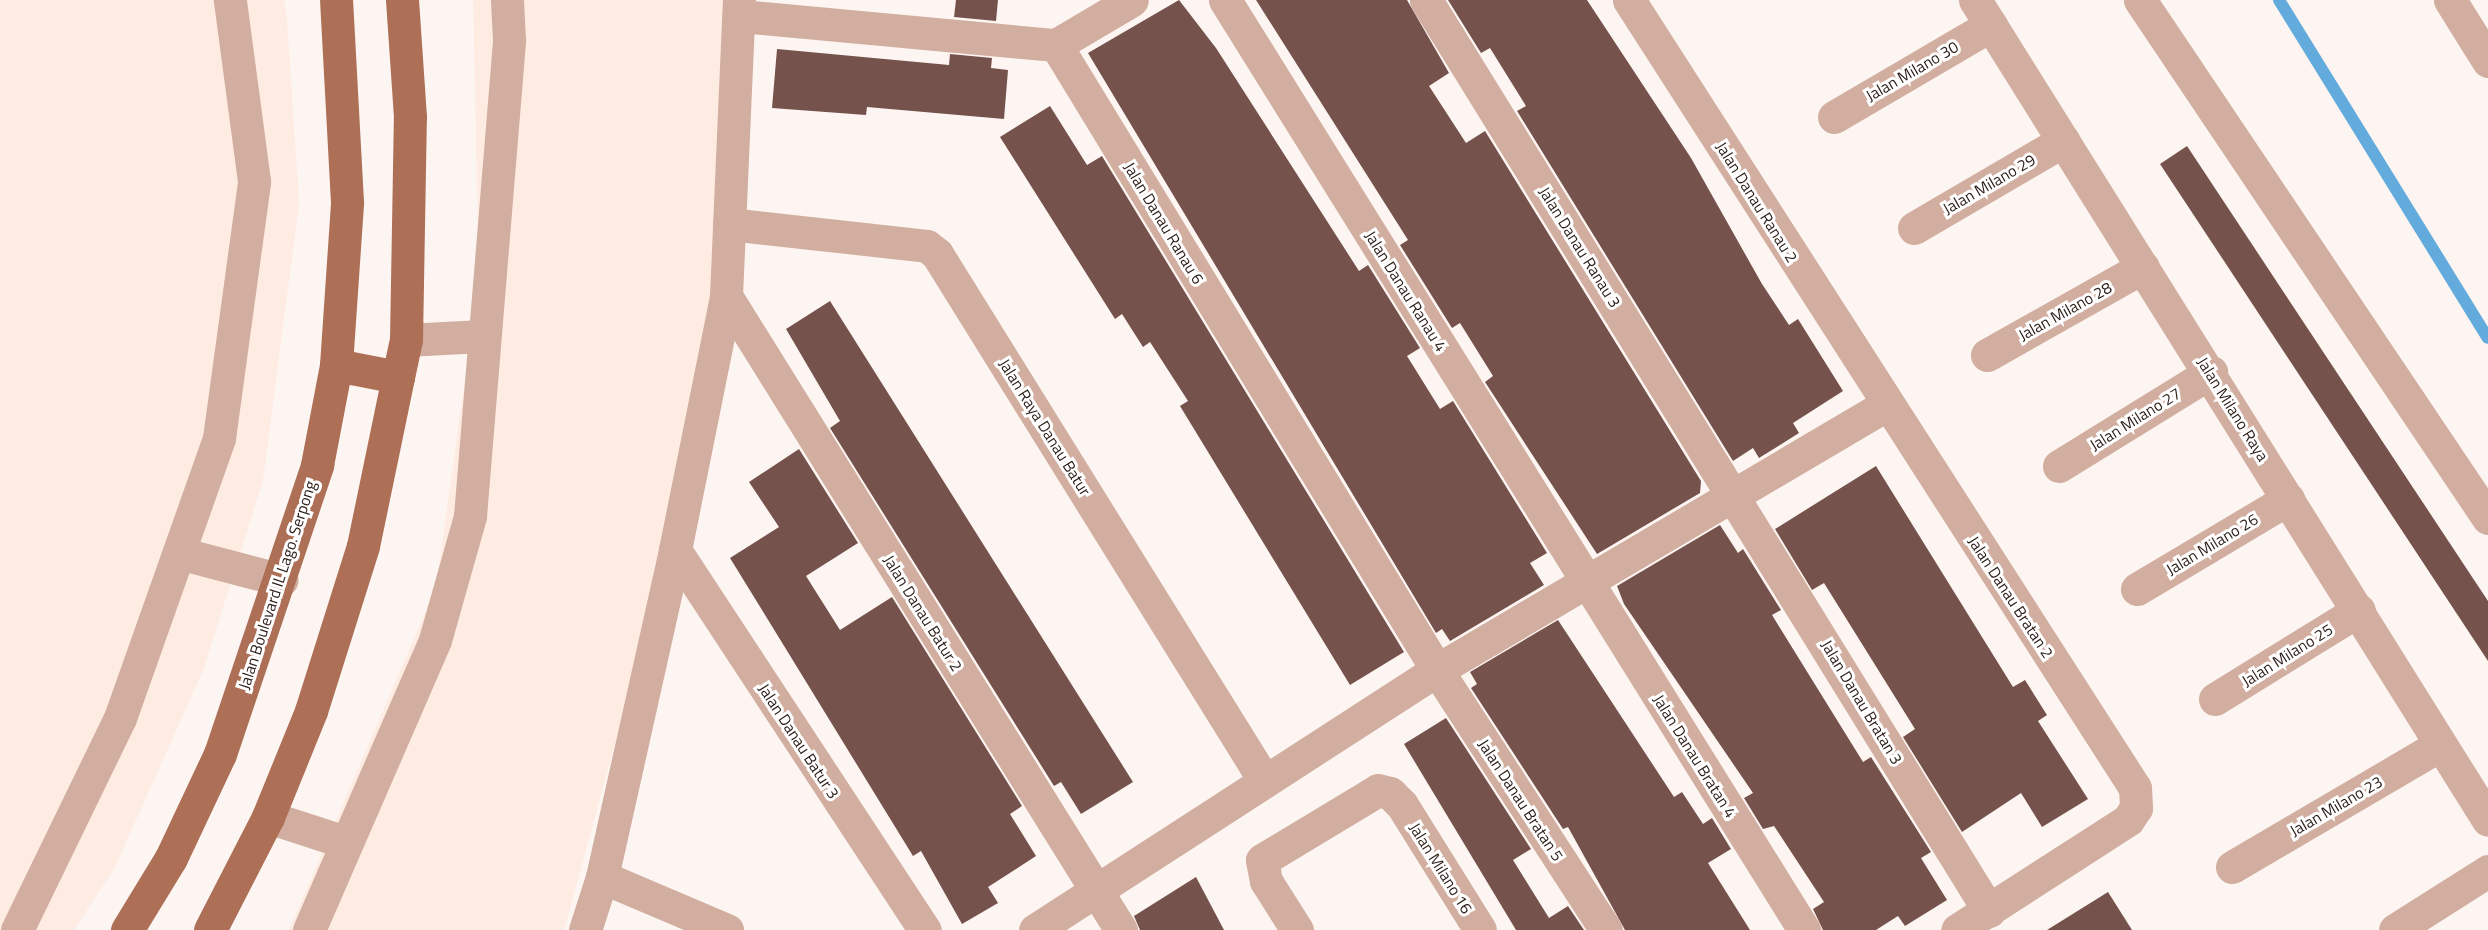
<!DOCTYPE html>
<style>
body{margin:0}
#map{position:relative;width:2488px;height:930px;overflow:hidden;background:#fdf5f1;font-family:"Titillium Web",sans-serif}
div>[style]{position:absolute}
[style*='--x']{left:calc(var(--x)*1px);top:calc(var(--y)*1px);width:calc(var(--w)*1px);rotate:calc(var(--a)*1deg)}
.built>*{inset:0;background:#feece3}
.stream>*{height:12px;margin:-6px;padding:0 6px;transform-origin:6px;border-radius:6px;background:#63abdd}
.building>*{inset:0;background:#76524d}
.minor>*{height:33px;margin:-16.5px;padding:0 16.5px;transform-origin:16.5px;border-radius:16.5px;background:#d2aea0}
.major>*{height:33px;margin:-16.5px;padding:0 16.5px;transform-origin:16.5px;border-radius:16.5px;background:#ad6f56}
span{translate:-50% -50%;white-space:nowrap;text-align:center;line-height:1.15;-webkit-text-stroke:6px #fff;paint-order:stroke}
.street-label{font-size:16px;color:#2b1d16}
</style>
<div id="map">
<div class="built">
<div style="clip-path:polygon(0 0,284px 0,287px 18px,299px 204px,263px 480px,204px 668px,114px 869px,74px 930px,0 930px)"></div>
<div style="clip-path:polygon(473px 0,723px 0,714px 285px,637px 663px,564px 930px,289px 930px,436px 587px,479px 278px)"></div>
</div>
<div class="stream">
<div style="--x:2279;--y:0;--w:397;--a:58.3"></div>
</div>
<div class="building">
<div style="clip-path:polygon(956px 0,998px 0,996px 21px,954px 17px)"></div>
<div style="clip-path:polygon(1179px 0,1216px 48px,1359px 271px,1368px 265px,1420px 348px,1407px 356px,1440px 409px,1453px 401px,1547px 553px,1530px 563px,1544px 585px,1450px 641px,1442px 629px,1436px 633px,1088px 53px)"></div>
<div style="clip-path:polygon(1256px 0,1407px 0,1449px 73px,1429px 86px,1466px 143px,1485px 131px,1701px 481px,1700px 493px,1597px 554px,1485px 382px,1493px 376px,1460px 323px,1452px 328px,1400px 245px,1408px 240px)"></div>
<div style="clip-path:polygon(1448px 0,1587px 0,1691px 158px,1762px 284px,1789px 325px,1798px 319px,1843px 391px,1793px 423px,1799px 433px,1759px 458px,1753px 448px,1733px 461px,1517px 111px,1526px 106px,1490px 48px,1481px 53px)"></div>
<div style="clip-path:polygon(777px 49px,949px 65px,950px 54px,992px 58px,991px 68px,1008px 70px,1004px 119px,867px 107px,866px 115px,772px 108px)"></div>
<div style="clip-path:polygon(1050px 106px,1087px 165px,1102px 156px,1404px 652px,1350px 685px,1180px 406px,1188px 401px,1150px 342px,1143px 347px,1122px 314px,1115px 319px,1000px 137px)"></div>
<div style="clip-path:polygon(2187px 146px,2488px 601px,2488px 661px,2160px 164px)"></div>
<div style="clip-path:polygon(830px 301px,1133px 782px,1081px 814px,1061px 782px,1054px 786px,830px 428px,840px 421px,786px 329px)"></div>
<div style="clip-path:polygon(799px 449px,858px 543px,806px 576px,840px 630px,892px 597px,1022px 806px,1010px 814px,1036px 856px,988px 887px,998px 903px,962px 924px,921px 851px,913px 856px,730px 558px,779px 527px,749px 482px)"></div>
<div style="clip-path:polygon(1876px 466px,2013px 687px,2025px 680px,2047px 715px,2038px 721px,2088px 799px,2042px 827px,2021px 793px,1962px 832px,1903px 737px,1915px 729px,1824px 583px,1812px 590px,1775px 529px)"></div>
<div style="clip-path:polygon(1720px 525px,1738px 553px,1743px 549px,1781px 610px,1772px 615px,1863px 762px,1871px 757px,1931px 852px,1921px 858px,1947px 900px,1905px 926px,1898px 916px,1876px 930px,1823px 930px,1813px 909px,1824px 902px,1774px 826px,1763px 829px,1744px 798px,1753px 793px,1624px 604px,1617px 586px)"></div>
<div style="clip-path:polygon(1558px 620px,1674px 797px,1682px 792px,1703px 824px,1712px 818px,1731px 849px,1708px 863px,1750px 930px,1625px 930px,1568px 827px,1563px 829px,1471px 688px,1477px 684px,1470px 672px)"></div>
<div style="clip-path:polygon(1446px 718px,1531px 849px,1513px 860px,1549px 918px,1568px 906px,1584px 930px,1516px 930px,1404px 744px)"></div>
<div style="clip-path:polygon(1196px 877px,1224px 930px,1140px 930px,1134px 916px)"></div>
<div style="clip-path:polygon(2108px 892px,2132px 930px,2047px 930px)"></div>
</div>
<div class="minor">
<div style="--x:1225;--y:0;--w:1096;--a:58.09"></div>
<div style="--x:1426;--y:0;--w:1071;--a:58.28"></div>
<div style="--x:1629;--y:0;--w:936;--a:57.29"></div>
<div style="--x:2135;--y:788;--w:20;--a:87"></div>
<div style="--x:2136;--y:808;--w:14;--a:124"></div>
<div style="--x:2128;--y:820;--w:203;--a:147.2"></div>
<div style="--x:1975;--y:0;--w:967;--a:57.97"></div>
<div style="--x:2140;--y:0;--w:624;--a:56.11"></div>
<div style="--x:2450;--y:0;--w:72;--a:58.1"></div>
<div style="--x:741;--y:16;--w:316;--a:5.3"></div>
<div style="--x:1056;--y:45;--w:732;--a:58.63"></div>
<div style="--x:1437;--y:670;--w:310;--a:57"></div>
<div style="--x:1056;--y:45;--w:88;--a:-30.6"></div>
<div style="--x:1834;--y:117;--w:182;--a:-30.4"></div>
<div style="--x:729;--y:224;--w:199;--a:6.3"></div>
<div style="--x:927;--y:246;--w:13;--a:39"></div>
<div style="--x:937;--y:254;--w:619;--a:58.13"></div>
<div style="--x:1914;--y:228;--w:173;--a:-30.3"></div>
<div style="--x:726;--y:296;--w:747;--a:58.08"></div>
<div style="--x:406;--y:340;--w:76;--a:-3"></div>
<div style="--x:1987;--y:355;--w:179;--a:-29.4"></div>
<div style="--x:2059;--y:466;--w:179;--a:-31.7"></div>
<div style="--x:675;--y:550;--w:455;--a:56.7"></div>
<div style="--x:179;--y:553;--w:106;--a:14.7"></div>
<div style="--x:2137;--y:589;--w:176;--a:-30.8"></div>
<div style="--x:2215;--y:699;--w:169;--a:-31.7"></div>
<div style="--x:268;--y:817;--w:81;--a:18"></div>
<div style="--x:2232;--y:867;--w:241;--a:-30.4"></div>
<div style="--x:602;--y:877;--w:136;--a:23"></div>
<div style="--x:17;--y:930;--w:236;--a:-64.1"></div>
<div style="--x:120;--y:718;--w:297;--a:-70.5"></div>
<div style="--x:219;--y:438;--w:259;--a:-82.2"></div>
<div style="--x:254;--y:181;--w:183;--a:-97.6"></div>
<div style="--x:309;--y:930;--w:316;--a:-66.5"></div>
<div style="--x:435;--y:640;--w:129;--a:-74.2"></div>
<div style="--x:470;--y:516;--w:478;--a:-85.3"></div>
<div style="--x:509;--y:40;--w:40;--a:-92.9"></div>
<div style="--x:585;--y:930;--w:56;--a:-72.2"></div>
<div style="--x:602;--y:877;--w:335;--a:-77.4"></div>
<div style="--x:675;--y:550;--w:259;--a:-78.6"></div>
<div style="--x:726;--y:296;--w:296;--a:-87.5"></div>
<div style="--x:1035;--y:930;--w:479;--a:-32.9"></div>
<div style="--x:1437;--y:670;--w:521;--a:-30.55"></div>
<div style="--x:1297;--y:930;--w:58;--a:-122.3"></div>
<div style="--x:1266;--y:881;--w:21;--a:-101"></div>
<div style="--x:1262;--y:860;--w:135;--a:-31.1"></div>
<div style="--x:1378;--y:790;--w:12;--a:14"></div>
<div style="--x:1390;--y:793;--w:17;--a:45"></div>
<div style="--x:1402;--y:805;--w:147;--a:58"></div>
<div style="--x:2395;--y:930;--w:110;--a:-32.4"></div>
</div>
<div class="major">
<div style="--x:336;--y:365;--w:63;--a:11"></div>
<div style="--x:127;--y:930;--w:84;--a:-58.6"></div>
<div style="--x:171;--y:858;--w:115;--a:-64.8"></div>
<div style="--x:220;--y:754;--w:305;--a:-71.4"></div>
<div style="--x:317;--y:465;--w:102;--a:-79.2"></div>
<div style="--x:336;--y:365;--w:163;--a:-86.1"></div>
<div style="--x:347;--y:202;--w:202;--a:-93.1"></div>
<div style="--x:210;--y:930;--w:127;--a:-62.8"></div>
<div style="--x:268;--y:817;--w:114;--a:-67.9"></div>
<div style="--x:311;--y:711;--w:173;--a:-72.5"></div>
<div style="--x:363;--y:546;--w:173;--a:-78.3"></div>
<div style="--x:398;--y:377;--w:38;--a:-78"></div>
<div style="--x:406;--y:340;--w:223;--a:-89"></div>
<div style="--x:410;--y:117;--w:117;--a:-93.9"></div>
</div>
<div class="street-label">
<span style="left:1912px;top:71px;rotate:-30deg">Jalan Milano 30</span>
<span style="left:1989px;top:184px;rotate:-30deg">Jalan Milano 29</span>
<span style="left:1757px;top:202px;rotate:58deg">Jalan Danau Ranau 2</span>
<span style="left:1164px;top:223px;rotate:59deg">Jalan Danau Ranau 6</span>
<span style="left:1580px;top:247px;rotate:58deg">Jalan Danau Ranau 3</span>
<span style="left:1406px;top:291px;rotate:58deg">Jalan Danau Ranau 4</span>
<span style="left:2065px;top:311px;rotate:-29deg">Jalan Milano 28</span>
<span style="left:2233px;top:409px;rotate:58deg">Jalan Milano Raya</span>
<span style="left:2135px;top:419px;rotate:-32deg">Jalan Milano 27</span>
<span style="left:1045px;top:427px;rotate:58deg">Jalan Raya Danau Batur</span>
<span style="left:2212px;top:544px;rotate:-31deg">Jalan Milano 26</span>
<span style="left:277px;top:585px;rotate:-72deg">Jalan Boulevard IL Lago. Serpong</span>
<span style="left:2011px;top:597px;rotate:57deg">Jalan Danau Bratan 2</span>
<span style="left:923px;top:613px;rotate:58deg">Jalan Danau Batur 2</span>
<span style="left:2287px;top:655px;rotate:-32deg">Jalan Milano 25</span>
<span style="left:1862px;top:702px;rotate:59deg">Jalan Danau Bratan 3</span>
<span style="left:799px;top:741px;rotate:57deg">Jalan Danau Batur 3</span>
<span style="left:1695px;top:756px;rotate:58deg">Jalan Danau Bratan 4</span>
<span style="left:1521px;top:800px;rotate:57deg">Jalan Danau Bratan 5</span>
<span style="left:2336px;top:806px;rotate:-30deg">Jalan Milano 23</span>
<span style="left:1441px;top:868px;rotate:58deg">Jalan Milano 16</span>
</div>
</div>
